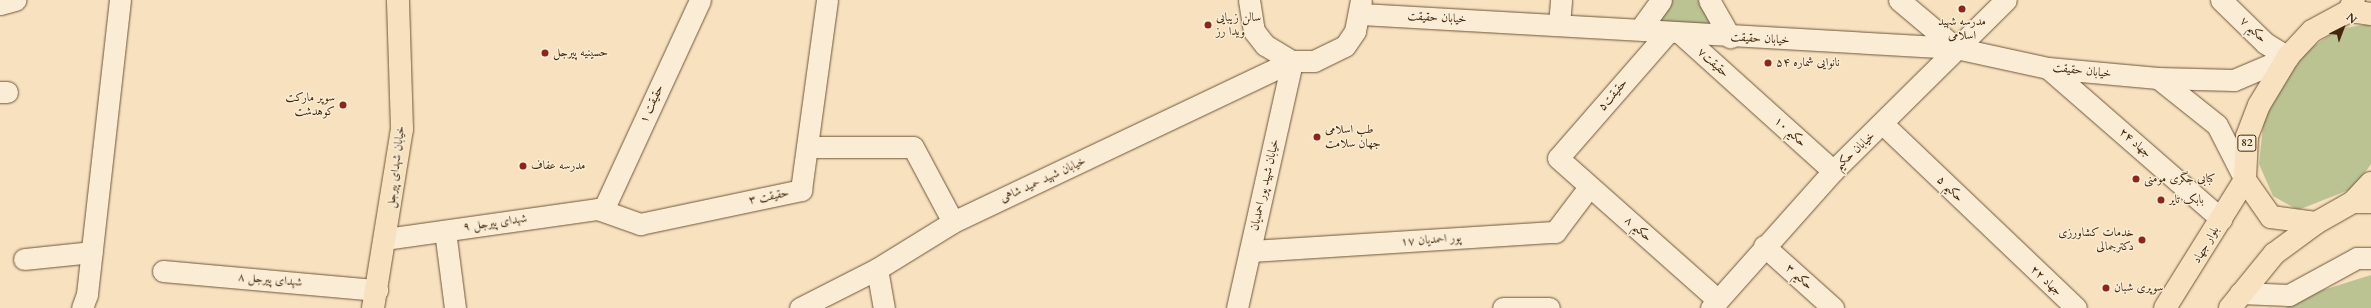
<!DOCTYPE html>
<meta charset="utf-8">
<style>
body{margin:0}
#map{position:relative;width:2371px;height:308px;overflow:hidden;background:#f7e1be;font-family:Cardo,Amiri,serif}
div>[style]{position:absolute}
[style*='--x']{left:calc(var(--x)*1px);top:calc(var(--y)*1px);width:calc(var(--w)*1px);rotate:calc(var(--a)*1deg)}
.green>*{inset:0;background:#bbc393}
.roads{filter:drop-shadow(0 0 1px #70563a) drop-shadow(0 0 1px #70563a)}
.minor>*{height:21px;margin:-10.5px;padding:0 10.5px;transform-origin:10.5px;border-radius:10.5px;background:#faecd5}
.major>*{height:22px;margin:-11px;padding:0 11px;transform-origin:11px;border-radius:11px;background:#f7e1be}
.highway>*{height:22px;margin:-11px;padding:0 11px;transform-origin:11px;border-radius:11px;background:#f7e1be}
.dots>*{width:11px;height:11px;translate:-50% -50%;box-sizing:border-box;border:2px solid #faecd5;border-radius:50%}
span{translate:-50% -50%;white-space:nowrap;text-align:center;line-height:1.15;-webkit-text-stroke:3px #faecd5;paint-order:stroke}
.shield-label span{padding:1px 3px;background:#faecd5;border:1px solid;border-radius:3px;-webkit-text-stroke-width:0}
.shield-label{font-size:11px;color:#43280e;font-weight:700}
.poi-label{font-size:12px;color:#43280e}
.left{translate:0 -50%;text-align:left}
.right{translate:-100% -50%;text-align:right}
.street-label{font-size:12px;color:#43280e}
.north{position:absolute;left:2323px;top:8px;width:40px;height:40px;-webkit-text-stroke:3px #faecd5;paint-order:stroke;rotate:42deg;font-size:11px;font-weight:700;line-height:16px;text-align:center;color:#43280e}
.north::after{content:'';display:block;margin:auto;width:14px;height:18px;background:#43280e;clip-path:polygon(50% 0,100% 100%,50% 72%,0 100%)}
</style>
<div id="map">
<div class="green">
<div style="clip-path:polygon(1663px 0,1709px 0,1728px 35px,1644px 27px)"></div>
<div style="clip-path:polygon(2368px 24px,2371px 26px,2371px 164px,2354px 188px,2298px 210px,2273px 196px,2259px 164px,2265px 108px,2305px 52px,2339px 29px)"></div>
<div style="clip-path:polygon(2371px 275px,2371px 308px,2285px 308px,2320px 291px)"></div>
</div>
<div class="roads">
<div class="minor">
<div style="--x:1249;--y:0;--w:31;--a:81"></div>
<div style="--x:1254;--y:31;--w:18;--a:52"></div>
<div style="--x:1265;--y:45;--w:31;--a:31"></div>
<div style="--x:1292;--y:61;--w:22;--a:0"></div>
<div style="--x:1314;--y:61;--w:34;--a:-26"></div>
<div style="--x:1345;--y:46;--w:18;--a:-56"></div>
<div style="--x:1355;--y:31;--w:31;--a:-79"></div>
<div style="--x:1709;--y:0;--w:43;--a:60.4"></div>
<div style="--x:1899;--y:0;--w:75;--a:40.1"></div>
<div style="--x:2221;--y:0;--w:62;--a:44.3"></div>
<div style="--x:2265;--y:43;--w:27;--a:31"></div>
<div style="--x:0;--y:4;--w:16;--a:-15"></div>
<div style="--x:1361;--y:14;--w:596;--a:3.27"></div>
<div style="--x:1956;--y:48;--w:94;--a:12.3"></div>
<div style="--x:2048;--y:68;--w:110;--a:5.2"></div>
<div style="--x:2158;--y:78;--w:76;--a:1.5"></div>
<div style="--x:2234;--y:80;--w:59;--a:-23.1"></div>
<div style="--x:1559;--y:24;--w:24;--a:-85"></div>
<div style="--x:1641;--y:28;--w:34;--a:-54"></div>
<div style="--x:1668;--y:32;--w:167;--a:131.1"></div>
<div style="--x:1558;--y:158;--w:214;--a:41.6"></div>
<div style="--x:1680;--y:33;--w:206;--a:42"></div>
<div style="--x:2048;--y:68;--w:230;--a:41.1"></div>
<div style="--x:2158;--y:78;--w:75;--a:38.5"></div>
<div style="--x:2217;--y:125;--w:62;--a:63"></div>
<div style="--x:0;--y:92;--w:7;--a:0"></div>
<div style="--x:1884;--y:125;--w:265;--a:43.6"></div>
<div style="--x:807;--y:147;--w:106;--a:0"></div>
<div style="--x:913;--y:147;--w:85;--a:61.9"></div>
<div style="--x:598;--y:209;--w:45;--a:19.7"></div>
<div style="--x:640;--y:224;--w:165;--a:-11.9"></div>
<div style="--x:801;--y:190;--w:192;--a:-82.2"></div>
<div style="--x:445;--y:231;--w:78;--a:82.6"></div>
<div style="--x:386;--y:239;--w:220;--a:-8.1"></div>
<div style="--x:604;--y:208;--w:229;--a:-65.2"></div>
<div style="--x:1764;--y:246;--w:93;--a:41.9"></div>
<div style="--x:1250;--y:251;--w:306;--a:-3.6"></div>
<div style="--x:1555;--y:232;--w:56;--a:-52.9"></div>
<div style="--x:24;--y:259;--w:68;--a:-5.9"></div>
<div style="--x:877;--y:269;--w:40;--a:80"></div>
<div style="--x:163;--y:271;--w:215;--a:5.1"></div>
<div style="--x:2240;--y:293;--w:49;--a:2.3"></div>
<div style="--x:2289;--y:295;--w:77;--a:-28.6"></div>
<div style="--x:2357;--y:258;--w:14;--a:0"></div>
<div style="--x:82;--y:308;--w:15;--a:-70"></div>
<div style="--x:87;--y:294;--w:296;--a:-83.6"></div>
<div style="--x:800;--y:308;--w:86;--a:-26.9"></div>
<div style="--x:877;--y:269;--w:89;--a:-31.7"></div>
<div style="--x:953;--y:222;--w:375;--a:-25.4"></div>
<div style="--x:1237;--y:308;--w:253;--a:-77.4"></div>
<div style="--x:1503;--y:308;--w:46;--a:0"></div>
<div style="--x:1711;--y:308;--w:183;--a:-48.3"></div>
<div style="--x:1833;--y:171;--w:243;--a:-44.7"></div>
</div>
<div class="major">
<div style="--x:2371;--y:14;--w:22;--a:-172"></div>
<div style="--x:2349;--y:11;--w:42;--a:151.6"></div>
<div style="--x:2312;--y:31;--w:35;--a:133"></div>
<div style="--x:2288;--y:57;--w:56;--a:121.1"></div>
<div style="--x:2259;--y:105;--w:34;--a:111"></div>
<div style="--x:2247;--y:137;--w:43;--a:92.7"></div>
<div style="--x:2245;--y:180;--w:45;--a:54.9"></div>
<div style="--x:2271;--y:217;--w:45;--a:7.6"></div>
<div style="--x:2316;--y:223;--w:43;--a:-29.6"></div>
<div style="--x:2353;--y:202;--w:26;--a:-47"></div>
<div style="--x:373;--y:308;--w:181;--a:-80.8"></div>
<div style="--x:402;--y:129;--w:129;--a:-91.8"></div>
<div style="--x:2165;--y:308;--w:151;--a:-58"></div>
<div style="--x:2230;--y:308;--w:70;--a:-50.8"></div>
<div style="--x:2274;--y:254;--w:52;--a:-36.4"></div>
</div>
<div class="highway">
<div style="--x:2349;--y:11;--w:12;--a:-66"></div>
<div style="--x:2353;--y:202;--w:18;--a:0"></div>
</div>
</div>
<div class="dots">
<div style="left:1962px;top:9px;background:#8f2418"></div>
<div style="left:1208px;top:25px;background:#8f2418"></div>
<div style="left:545px;top:53px;background:#8f2418"></div>
<div style="left:1768px;top:63px;background:#8f2418"></div>
<div style="left:343px;top:105px;background:#8f2418"></div>
<div style="left:1317px;top:137px;background:#8f2418"></div>
<div style="left:523px;top:166px;background:#8f2418"></div>
<div style="left:2136px;top:179px;background:#8f2418"></div>
<div style="left:2161px;top:200px;background:#8f2418"></div>
<div style="left:2142px;top:240px;background:#8f2418"></div>
<div style="left:2106px;top:288px;background:#8f2418"></div>
</div>
<div class="shield-label">
<span style="left:2247px;top:143px">82</span>
</div>
<div class="poi-label">
<span class="left" style="left:1216px;top:25px">سالن زیبایی<br>ویدا رز</span>
<span style="left:1962px;top:29px">مدرسه شهید<br>اسلامی</span>
<span class="left" style="left:553px;top:53px">حسینیه پیرجل</span>
<span class="left" style="left:1776px;top:63px">نانوایی شماره ۵۴</span>
<span class="right" style="left:335px;top:105px">سوپر مارکت<br>کوهدشت</span>
<span class="left" style="left:1325px;top:137px">طب اسلامی<br>جهان سلامت</span>
<span class="left" style="left:531px;top:166px">مدرسه عفاف</span>
<span class="left" style="left:2144px;top:179px">کبابی جگری مومنی</span>
<span class="left" style="left:2169px;top:200px">بابک تایر</span>
<span class="right" style="left:2134px;top:240px">خدمات کشاورزی<br>دکترجمالی</span>
<span class="left" style="left:2114px;top:288px">سوپری شبان</span>
</div>
<div class="street-label">
<span style="left:1437px;top:18px;rotate:3deg">خیابان حقیقت</span>
<span style="left:2253px;top:30px;rotate:43deg">حکیم ۷</span>
<span style="left:1760px;top:39px;rotate:3deg">خیابان حقیقت</span>
<span style="left:1713px;top:63px;rotate:42deg">حقیقت۷</span>
<span style="left:2082px;top:71px;rotate:6deg">خیابان حقیقت</span>
<span style="left:1613px;top:95px;rotate:-49deg">حقیقت۵</span>
<span style="left:652px;top:104px;rotate:-65deg">حقیقت ۱</span>
<span style="left:1790px;top:132px;rotate:42deg">حکیم ۱۰</span>
<span style="left:2135px;top:143px;rotate:41deg">جهاد ۲۴</span>
<span style="left:1855px;top:151px;rotate:-43deg">خیابان حکیم</span>
<span style="left:396px;top:167px;rotate:-83deg">خیابان شهدای پیرجل</span>
<span style="left:1043px;top:180px;rotate:-25deg">خیابان شهید حمید شاهی</span>
<span style="left:1265px;top:185px;rotate:-77deg">خیابان شهید پور احمدیان</span>
<span style="left:1950px;top:189px;rotate:44deg">حکیم ۵</span>
<span style="left:769px;top:197px;rotate:-12deg">حقیقت ۳</span>
<span style="left:495px;top:223px;rotate:-8deg">شهدای پیرجل ۹</span>
<span style="left:1638px;top:229px;rotate:41deg">حکیم ۸</span>
<span style="left:1431px;top:240px;rotate:-4deg">پور احمدیان ۱۷</span>
<span style="left:2206px;top:245px;rotate:-60deg">بلوار جهاد</span>
<span style="left:1799px;top:277px;rotate:42deg">حکیم ۳</span>
<span style="left:270px;top:280px;rotate:5deg">شهدای پیرجل ۸</span>
<span style="left:2046px;top:281px;rotate:43deg">جهاد ۲۲</span>
</div>
<div class="north">N</div>
</div>
